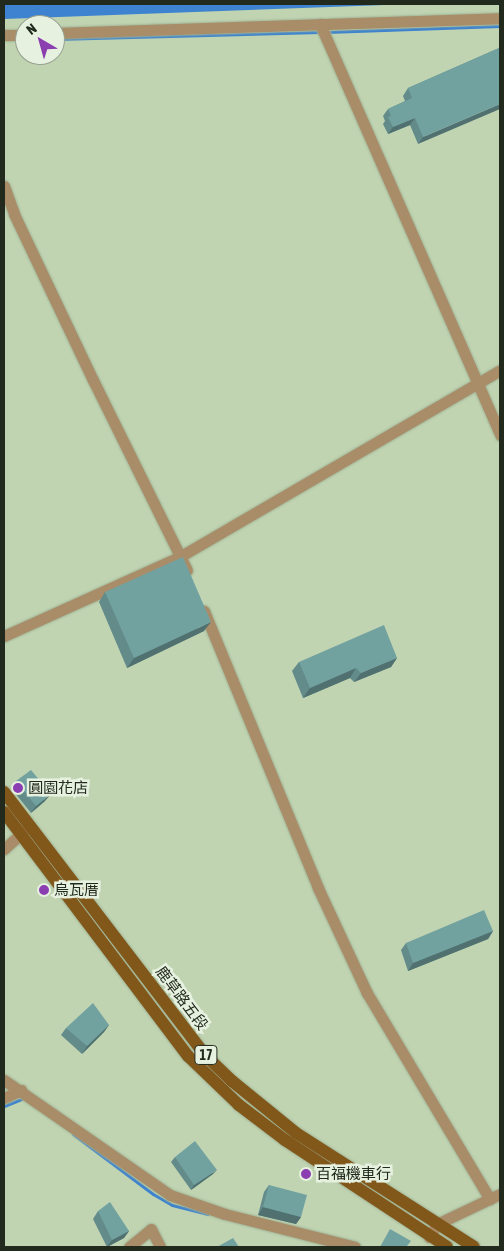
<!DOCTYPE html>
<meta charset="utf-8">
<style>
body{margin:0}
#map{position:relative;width:504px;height:1251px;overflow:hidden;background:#c0d4b2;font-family:"Asap Condensed","Noto Sans TC",sans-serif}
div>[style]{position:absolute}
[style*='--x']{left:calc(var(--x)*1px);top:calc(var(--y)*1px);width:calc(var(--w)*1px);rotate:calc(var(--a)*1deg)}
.water>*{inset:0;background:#3d83cf}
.stream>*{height:3px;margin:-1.5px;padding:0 1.5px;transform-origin:1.5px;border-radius:1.5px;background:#3d83cf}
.roads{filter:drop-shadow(0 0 1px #a0b294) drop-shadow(0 0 1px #a0b294)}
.minor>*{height:11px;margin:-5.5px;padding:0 5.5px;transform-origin:5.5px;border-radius:5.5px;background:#a98c68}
.major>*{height:12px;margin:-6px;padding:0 6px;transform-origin:6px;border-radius:6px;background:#81571a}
.wall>*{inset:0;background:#628b8a}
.shaded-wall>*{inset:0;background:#507170}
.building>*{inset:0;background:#72a2a0}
.dots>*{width:14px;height:14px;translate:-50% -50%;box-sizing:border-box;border:2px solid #e7f1e0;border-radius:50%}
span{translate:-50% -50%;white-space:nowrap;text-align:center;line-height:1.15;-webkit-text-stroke:5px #e7f1e0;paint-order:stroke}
.shield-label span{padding:1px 4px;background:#e7f1e0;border:1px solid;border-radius:4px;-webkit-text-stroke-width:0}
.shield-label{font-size:14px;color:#222a1d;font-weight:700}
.poi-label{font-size:15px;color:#222a1d}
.left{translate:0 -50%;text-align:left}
.street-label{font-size:15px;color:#222a1d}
.frame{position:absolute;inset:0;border:5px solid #222a1d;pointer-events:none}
.north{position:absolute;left:15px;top:15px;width:50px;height:50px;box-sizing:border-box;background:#e7f1e0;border:1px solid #98a192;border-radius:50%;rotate:322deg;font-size:14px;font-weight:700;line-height:20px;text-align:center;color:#222a1d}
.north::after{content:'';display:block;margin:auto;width:18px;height:22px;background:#8a3eaf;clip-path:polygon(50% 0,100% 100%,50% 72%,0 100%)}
</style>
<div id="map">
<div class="water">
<div style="clip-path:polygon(4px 4px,412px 4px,4px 19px)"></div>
</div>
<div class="stream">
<div style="--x:326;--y:32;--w:174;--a:-2"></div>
<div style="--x:55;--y:39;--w:265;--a:-1.5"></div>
<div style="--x:4;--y:1106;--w:22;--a:-22"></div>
<div style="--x:73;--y:1134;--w:100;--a:36.9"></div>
<div style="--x:153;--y:1194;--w:22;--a:30"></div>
<div style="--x:172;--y:1205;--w:37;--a:14"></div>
</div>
<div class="roads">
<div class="minor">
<div style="--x:320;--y:24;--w:449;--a:66.3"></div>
<div style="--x:55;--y:33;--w:445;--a:-1.9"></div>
<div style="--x:4;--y:35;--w:21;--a:0"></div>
<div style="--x:4;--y:186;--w:30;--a:70"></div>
<div style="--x:14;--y:214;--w:184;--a:64.6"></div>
<div style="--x:93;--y:380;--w:212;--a:63.7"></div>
<div style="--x:204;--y:611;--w:300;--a:67.6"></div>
<div style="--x:318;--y:888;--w:116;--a:65"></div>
<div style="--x:367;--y:993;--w:240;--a:59.2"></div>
<div style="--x:4;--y:636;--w:194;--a:-24.3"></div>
<div style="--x:181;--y:556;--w:369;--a:-30.2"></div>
<div style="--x:4;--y:849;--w:30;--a:-42"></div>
<div style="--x:4;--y:1080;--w:202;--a:34.7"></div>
<div style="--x:170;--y:1195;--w:58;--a:19.1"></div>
<div style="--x:225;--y:1214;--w:134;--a:14.2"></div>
<div style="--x:4;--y:1098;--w:19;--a:-25"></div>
<div style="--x:429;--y:1237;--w:15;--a:-58"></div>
<div style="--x:437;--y:1224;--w:70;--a:-25.5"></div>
<div style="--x:129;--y:1247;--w:28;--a:-39"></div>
<div style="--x:151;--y:1229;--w:20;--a:63"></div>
</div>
<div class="major">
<div style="--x:4;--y:792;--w:330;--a:52.6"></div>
<div style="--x:204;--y:1054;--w:39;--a:44"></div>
<div style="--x:232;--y:1081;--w:82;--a:39.1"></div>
<div style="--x:296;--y:1133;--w:211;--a:32.6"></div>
<div style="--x:4;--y:812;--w:306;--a:53"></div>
<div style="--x:188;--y:1056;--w:71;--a:43.9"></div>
<div style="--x:239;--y:1105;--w:58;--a:37.3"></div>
<div style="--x:285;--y:1140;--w:194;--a:33.4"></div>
</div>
</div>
<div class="wall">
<div style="clip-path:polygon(499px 48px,418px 144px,410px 125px,388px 134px,383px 124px,385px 121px,383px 116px,388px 109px,405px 101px,403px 96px,408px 88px)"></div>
<div style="clip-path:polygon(105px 592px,204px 631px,127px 668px,99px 602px)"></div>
<div style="clip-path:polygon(397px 658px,391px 667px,354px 682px,350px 678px,303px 698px,292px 671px,299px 662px)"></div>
<div style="clip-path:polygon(16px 781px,45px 801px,31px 813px,11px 788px)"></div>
<div style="clip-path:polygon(493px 931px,488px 939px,408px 971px,401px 950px,406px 943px)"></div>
<div style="clip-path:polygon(109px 1025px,104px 1032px,82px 1054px,61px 1035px,66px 1028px)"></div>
<div style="clip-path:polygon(175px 1157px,213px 1174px,191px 1190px,171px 1162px)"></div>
<div style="clip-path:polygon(269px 1185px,301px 1217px,296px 1224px,258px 1215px,264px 1192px)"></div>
<div style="clip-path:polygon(98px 1211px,129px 1231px,124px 1238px,107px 1247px,93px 1219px)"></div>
</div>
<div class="shaded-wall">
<div style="clip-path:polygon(500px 104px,500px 109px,418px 144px,423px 137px)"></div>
<div style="clip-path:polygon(415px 118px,410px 125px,388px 134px,393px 127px)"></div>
<div style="clip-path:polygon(211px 622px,204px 631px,127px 668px,134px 658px)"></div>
<div style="clip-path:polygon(397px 658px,391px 667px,354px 682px,361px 673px)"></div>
<div style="clip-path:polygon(356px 668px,350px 678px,303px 698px,310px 688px)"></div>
<div style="clip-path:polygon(51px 794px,45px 801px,31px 813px,36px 806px)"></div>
<div style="clip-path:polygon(493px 931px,488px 939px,408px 971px,413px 963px)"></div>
<div style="clip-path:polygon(109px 1025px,104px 1032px,82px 1054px,87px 1046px)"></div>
<div style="clip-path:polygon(217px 1170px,213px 1174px,191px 1190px,194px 1185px)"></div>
<div style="clip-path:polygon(263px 1207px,301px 1217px,296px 1224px,258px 1215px)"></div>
<div style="clip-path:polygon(129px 1231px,124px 1238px,107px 1247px,112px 1240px)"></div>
</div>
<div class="building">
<div style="clip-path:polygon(499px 48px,500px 50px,500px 104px,423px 137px,415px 118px,393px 127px,388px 117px,391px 116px,388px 109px,412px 98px,408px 88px)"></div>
<div style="clip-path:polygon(183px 557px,211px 622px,134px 658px,105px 592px)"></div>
<div style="clip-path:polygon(384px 625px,397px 658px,361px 673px,356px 668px,310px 688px,299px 662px)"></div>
<div style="clip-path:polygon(31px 770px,51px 794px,36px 806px,16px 781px)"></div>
<div style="clip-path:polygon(484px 910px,493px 931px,413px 963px,406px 943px)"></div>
<div style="clip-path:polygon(93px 1003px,109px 1025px,87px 1046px,66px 1028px)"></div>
<div style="clip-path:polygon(195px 1141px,217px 1170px,194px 1185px,175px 1157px)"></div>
<div style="clip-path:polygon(269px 1185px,307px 1195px,301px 1217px,263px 1207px)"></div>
<div style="clip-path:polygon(110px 1202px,129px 1231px,112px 1240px,98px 1211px)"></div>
<div style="clip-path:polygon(390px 1229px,411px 1241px,406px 1247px,380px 1247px)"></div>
<div style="clip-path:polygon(233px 1238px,239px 1247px,217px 1247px)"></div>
</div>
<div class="dots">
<div style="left:18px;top:788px;background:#8a3eaf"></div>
<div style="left:44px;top:890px;background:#8a3eaf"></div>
<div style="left:306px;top:1174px;background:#8a3eaf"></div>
</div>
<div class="shield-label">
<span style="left:206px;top:1055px">17</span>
</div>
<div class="poi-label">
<span class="left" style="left:28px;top:788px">圓園花店</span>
<span class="left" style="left:54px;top:890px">烏瓦厝</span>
<span class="left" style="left:316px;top:1174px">百福機車行</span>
</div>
<div class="street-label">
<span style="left:182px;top:998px;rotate:53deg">鹿草路五段</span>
</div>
<div class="frame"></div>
<div class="north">N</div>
</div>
